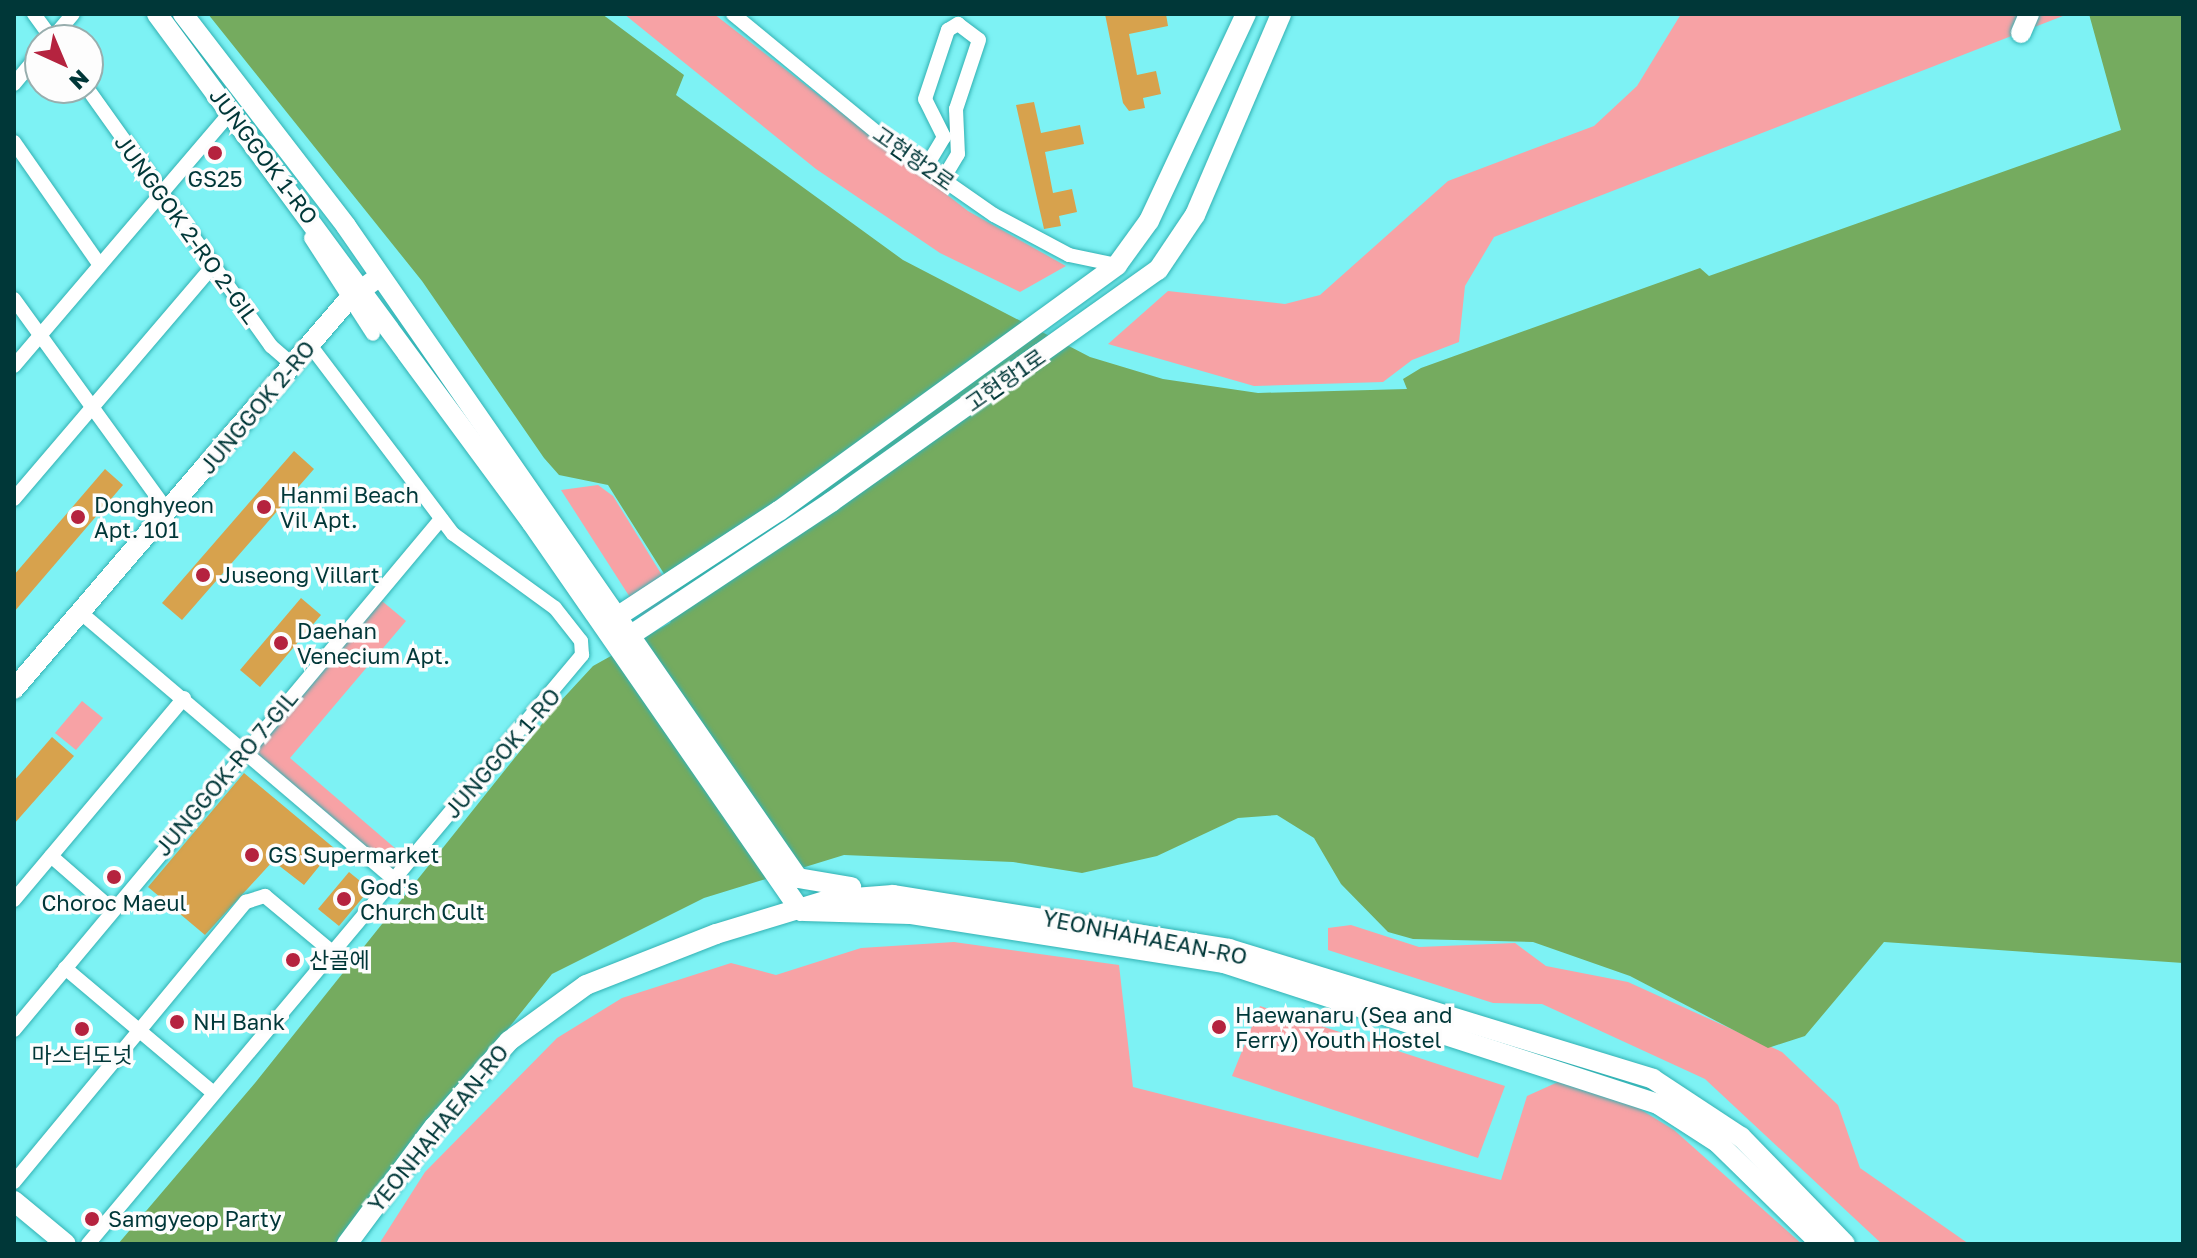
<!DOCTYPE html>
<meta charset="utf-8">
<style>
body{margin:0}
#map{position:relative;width:2197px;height:1258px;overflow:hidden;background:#7df2f4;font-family:"Golos Text","Noto Sans KR",sans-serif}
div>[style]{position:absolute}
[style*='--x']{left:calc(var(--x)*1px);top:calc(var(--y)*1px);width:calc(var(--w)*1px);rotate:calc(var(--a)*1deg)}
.green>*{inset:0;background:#f7a2a5}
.water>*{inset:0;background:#75ab5f}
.building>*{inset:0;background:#d7a24d}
.roads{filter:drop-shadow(0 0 2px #32b1b3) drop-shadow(0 0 2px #32b1b3)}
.street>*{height:14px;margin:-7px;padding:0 7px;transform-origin:7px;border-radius:7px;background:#fff}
.secondary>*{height:20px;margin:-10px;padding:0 10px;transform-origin:10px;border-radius:10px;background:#fff}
.dots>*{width:22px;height:22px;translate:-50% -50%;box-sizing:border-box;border:4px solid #fdfdfd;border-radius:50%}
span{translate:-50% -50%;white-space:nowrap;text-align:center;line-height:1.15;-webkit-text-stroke:7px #fdfdfd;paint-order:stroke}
.street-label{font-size:22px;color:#003738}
.poi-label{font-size:22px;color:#003738}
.left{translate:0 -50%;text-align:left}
.frame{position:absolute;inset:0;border:16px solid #003738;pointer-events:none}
.north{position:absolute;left:24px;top:24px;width:80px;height:80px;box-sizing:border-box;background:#fdfdfd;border:2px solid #98aeae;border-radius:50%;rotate:136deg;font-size:22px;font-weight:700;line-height:32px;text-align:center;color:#003738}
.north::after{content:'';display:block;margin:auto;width:28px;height:36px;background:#b5233f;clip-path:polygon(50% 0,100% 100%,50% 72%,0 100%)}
</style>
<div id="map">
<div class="green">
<div style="clip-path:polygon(624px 14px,714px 14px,968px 211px,1066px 266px,1020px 292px,940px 253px,816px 169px)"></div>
<div style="clip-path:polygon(1681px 14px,2068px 14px,1494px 237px,1465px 286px,1459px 342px,1412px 360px,1383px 382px,1254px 386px,1108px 344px,1168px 291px,1285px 304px,1320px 295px,1448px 181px,1594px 126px,1637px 86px)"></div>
<div style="clip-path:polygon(598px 485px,613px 496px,678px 601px,651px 630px,561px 490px)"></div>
<div style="clip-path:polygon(376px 596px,406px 621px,290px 758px,410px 861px,394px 879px,245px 750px)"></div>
<div style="clip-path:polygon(82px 701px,103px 718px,76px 750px,55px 733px)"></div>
<div style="clip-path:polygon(1351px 925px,1419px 947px,1515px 943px,1546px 966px,1628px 982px,1782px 1052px,1838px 1105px,1860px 1168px,1969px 1244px,1882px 1244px,1705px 1079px,1542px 1004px,1493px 1003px,1328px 950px,1328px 928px)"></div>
<div style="clip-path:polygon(954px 942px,1119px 965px,1133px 1087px,1501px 1180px,1527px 1096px,1558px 1082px,1635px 1106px,1674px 1130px,1802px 1244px,379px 1244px,425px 1172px,557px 1038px,622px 998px,731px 963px,776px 975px,861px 948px)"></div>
<div style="clip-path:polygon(1260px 1006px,1505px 1086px,1478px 1158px,1232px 1076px)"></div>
</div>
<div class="water">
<div style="clip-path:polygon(208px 14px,602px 14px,684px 75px,676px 95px,903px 260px,1090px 357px,1163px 379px,1258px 393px,1407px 389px,1403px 379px,1421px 368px,1700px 268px,1709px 276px,2121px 130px,2089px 14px,2183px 14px,2183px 963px,1884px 942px,1805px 1036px,1768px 1048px,1630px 976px,1533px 942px,1413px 939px,1388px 932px,1341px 884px,1314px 838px,1277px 815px,1238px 818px,1157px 856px,1082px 873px,1013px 862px,844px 855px,704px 898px,552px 974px,335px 1244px,118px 1244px,255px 1083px,557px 705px,593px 666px,670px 623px,680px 599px,608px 485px,559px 475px,544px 458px,422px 281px)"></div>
</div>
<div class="building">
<div style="clip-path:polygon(1105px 14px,1166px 14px,1168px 26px,1129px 34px,1137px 75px,1156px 71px,1161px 94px,1143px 98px,1145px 108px,1129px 111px,1123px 103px)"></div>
<div style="clip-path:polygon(1034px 102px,1041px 133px,1080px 125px,1084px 144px,1045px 152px,1053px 193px,1072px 189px,1077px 212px,1059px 216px,1061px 226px,1044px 229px,1016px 105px)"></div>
<div style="clip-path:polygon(294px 451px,314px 469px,182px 620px,162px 603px)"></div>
<div style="clip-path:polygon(105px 469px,123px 485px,14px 612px,14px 575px)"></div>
<div style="clip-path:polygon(301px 598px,321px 615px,260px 687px,240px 670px)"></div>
<div style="clip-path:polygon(52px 737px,74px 756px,14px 824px,14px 781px)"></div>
<div style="clip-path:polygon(244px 773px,334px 848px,304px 885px,273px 861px,205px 935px,148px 887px)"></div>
<div style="clip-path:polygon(349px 872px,370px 889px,339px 926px,318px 909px)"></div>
</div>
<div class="roads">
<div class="street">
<div style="--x:34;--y:14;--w:32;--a:54"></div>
<div style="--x:733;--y:14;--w:193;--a:39.5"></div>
<div style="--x:882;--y:137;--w:136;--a:34.9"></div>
<div style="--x:994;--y:215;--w:85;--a:28.1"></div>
<div style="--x:1069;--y:255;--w:49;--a:11.8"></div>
<div style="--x:51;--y:40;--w:34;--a:-50"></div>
<div style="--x:14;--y:84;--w:40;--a:-50"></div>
<div style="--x:87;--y:88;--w:317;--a:54.5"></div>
<div style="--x:271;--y:346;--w:29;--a:41"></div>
<div style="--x:14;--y:142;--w:149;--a:55.1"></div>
<div style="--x:926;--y:167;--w:35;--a:-59"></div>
<div style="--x:944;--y:137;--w:42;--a:-116.6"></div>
<div style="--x:925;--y:99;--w:73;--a:-71.6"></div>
<div style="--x:948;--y:30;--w:12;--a:-31"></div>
<div style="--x:958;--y:24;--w:26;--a:37"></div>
<div style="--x:979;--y:40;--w:73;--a:108.4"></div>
<div style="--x:956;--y:109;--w:45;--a:87.5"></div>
<div style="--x:958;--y:154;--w:29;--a:121"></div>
<div style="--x:311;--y:238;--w:114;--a:57.1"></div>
<div style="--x:14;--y:299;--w:263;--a:54.1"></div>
<div style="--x:14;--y:366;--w:334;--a:-49.5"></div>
<div style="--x:14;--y:499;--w:306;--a:-49.5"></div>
<div style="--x:80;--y:612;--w:412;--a:40.4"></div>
<div style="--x:51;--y:856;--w:82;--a:41.1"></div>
<div style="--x:14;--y:900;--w:264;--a:-49.9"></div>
<div style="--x:65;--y:968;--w:192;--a:40.1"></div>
<div style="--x:14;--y:1030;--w:666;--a:-50.12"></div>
<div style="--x:14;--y:1182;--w:364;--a:-50.4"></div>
<div style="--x:246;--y:902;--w:20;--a:-18"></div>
<div style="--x:265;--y:896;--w:86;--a:39.8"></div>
<div style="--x:88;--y:1244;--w:769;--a:-50.01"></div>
<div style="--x:582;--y:655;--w:14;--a:-94"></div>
<div style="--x:581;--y:641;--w:42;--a:-128.2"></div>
<div style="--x:555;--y:608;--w:126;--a:-144"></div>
<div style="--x:453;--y:534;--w:237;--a:-127.1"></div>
</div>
<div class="secondary">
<div style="--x:157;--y:14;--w:632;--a:53.62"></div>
<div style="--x:532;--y:523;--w:472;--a:55.3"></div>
<div style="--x:183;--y:14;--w:267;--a:52.4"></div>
<div style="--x:346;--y:226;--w:793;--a:55.27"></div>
<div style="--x:798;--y:878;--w:54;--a:9.6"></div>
<div style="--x:2021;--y:33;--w:21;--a:-67"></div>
<div style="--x:606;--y:624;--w:207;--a:-33.2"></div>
<div style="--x:779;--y:511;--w:418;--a:-36"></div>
<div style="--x:1117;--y:265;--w:54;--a:-54"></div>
<div style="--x:1149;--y:221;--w:229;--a:-64.9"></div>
<div style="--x:619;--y:643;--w:255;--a:-33.6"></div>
<div style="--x:831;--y:502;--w:401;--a:-35.4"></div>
<div style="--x:1158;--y:270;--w:66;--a:-56.1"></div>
<div style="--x:1195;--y:215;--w:219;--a:-66.8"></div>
<div style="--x:14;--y:689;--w:513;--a:-49.35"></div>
<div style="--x:348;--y:300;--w:31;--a:-37"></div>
<div style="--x:804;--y:911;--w:106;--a:1.6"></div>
<div style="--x:910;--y:914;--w:318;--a:8.9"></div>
<div style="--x:1224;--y:963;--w:456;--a:18"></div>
<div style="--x:1658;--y:1104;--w:72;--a:33"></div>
<div style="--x:1718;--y:1143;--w:144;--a:44.4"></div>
<div style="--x:14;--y:1201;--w:67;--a:39.6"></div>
<div style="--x:347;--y:1244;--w:146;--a:-53.4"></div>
<div style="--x:434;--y:1127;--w:114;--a:-48.9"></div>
<div style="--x:509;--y:1041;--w:95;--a:-36"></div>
<div style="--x:586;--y:985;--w:140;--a:-21.4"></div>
<div style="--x:716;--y:934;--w:117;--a:-16.9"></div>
<div style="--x:828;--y:900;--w:65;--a:-4.4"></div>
<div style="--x:893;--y:895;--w:340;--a:9.1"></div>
<div style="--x:1229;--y:949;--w:443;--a:17"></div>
<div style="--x:1653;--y:1079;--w:105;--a:33.4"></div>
<div style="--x:1741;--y:1137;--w:149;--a:45.8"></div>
</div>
</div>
<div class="dots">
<div style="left:215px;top:153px;background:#b5233f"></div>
<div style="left:264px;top:507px;background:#b5233f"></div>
<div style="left:78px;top:517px;background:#b5233f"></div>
<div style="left:203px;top:575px;background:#b5233f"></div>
<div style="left:281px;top:643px;background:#b5233f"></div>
<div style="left:252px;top:855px;background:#b5233f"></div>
<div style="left:114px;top:877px;background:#b5233f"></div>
<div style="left:344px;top:899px;background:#b5233f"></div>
<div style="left:293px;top:960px;background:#b5233f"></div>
<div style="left:177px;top:1022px;background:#b5233f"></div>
<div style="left:1219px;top:1027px;background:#b5233f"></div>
<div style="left:82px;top:1029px;background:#b5233f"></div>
<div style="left:92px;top:1219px;background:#b5233f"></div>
</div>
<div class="street-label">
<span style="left:264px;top:156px;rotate:53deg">JUNGGOK 1-RO</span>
<span style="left:914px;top:158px;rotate:35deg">고현항2로</span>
<span style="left:187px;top:229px;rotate:54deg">JUNGGOK 2-RO 2-GIL</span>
<span style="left:1005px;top:380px;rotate:-35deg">고현항1로</span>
<span style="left:257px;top:407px;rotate:-50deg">JUNGGOK 2-RO</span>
<span style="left:502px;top:753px;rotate:-49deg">JUNGGOK 1-RO</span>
<span style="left:226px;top:773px;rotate:-50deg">JUNGGOK-RO 7-GIL</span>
<span style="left:1145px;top:937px;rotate:11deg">YEONHAHAEAN-RO</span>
<span style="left:438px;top:1128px;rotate:-51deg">YEONHAHAEAN-RO</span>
</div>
<div class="poi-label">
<span style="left:215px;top:179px">GS25</span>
<span class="left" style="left:280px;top:507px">Hanmi Beach<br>Vil Apt.</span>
<span class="left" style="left:94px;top:517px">Donghyeon<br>Apt. 101</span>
<span class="left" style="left:219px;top:575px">Juseong Villart</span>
<span class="left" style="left:297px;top:643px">Daehan<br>Venecium Apt.</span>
<span class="left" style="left:268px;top:855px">GS Supermarket</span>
<span class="left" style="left:360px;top:899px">God's<br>Church Cult</span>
<span style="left:114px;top:903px">Choroc Maeul</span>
<span class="left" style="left:309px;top:960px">산골에</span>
<span class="left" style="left:1235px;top:1027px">Haewanaru (Sea and<br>Ferry) Youth Hostel</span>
<span class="left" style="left:193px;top:1022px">NH Bank</span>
<span style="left:82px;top:1055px">마스터도넛</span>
<span class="left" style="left:108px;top:1219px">Samgyeop Party</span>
</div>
<div class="frame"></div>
<div class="north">N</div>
</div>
